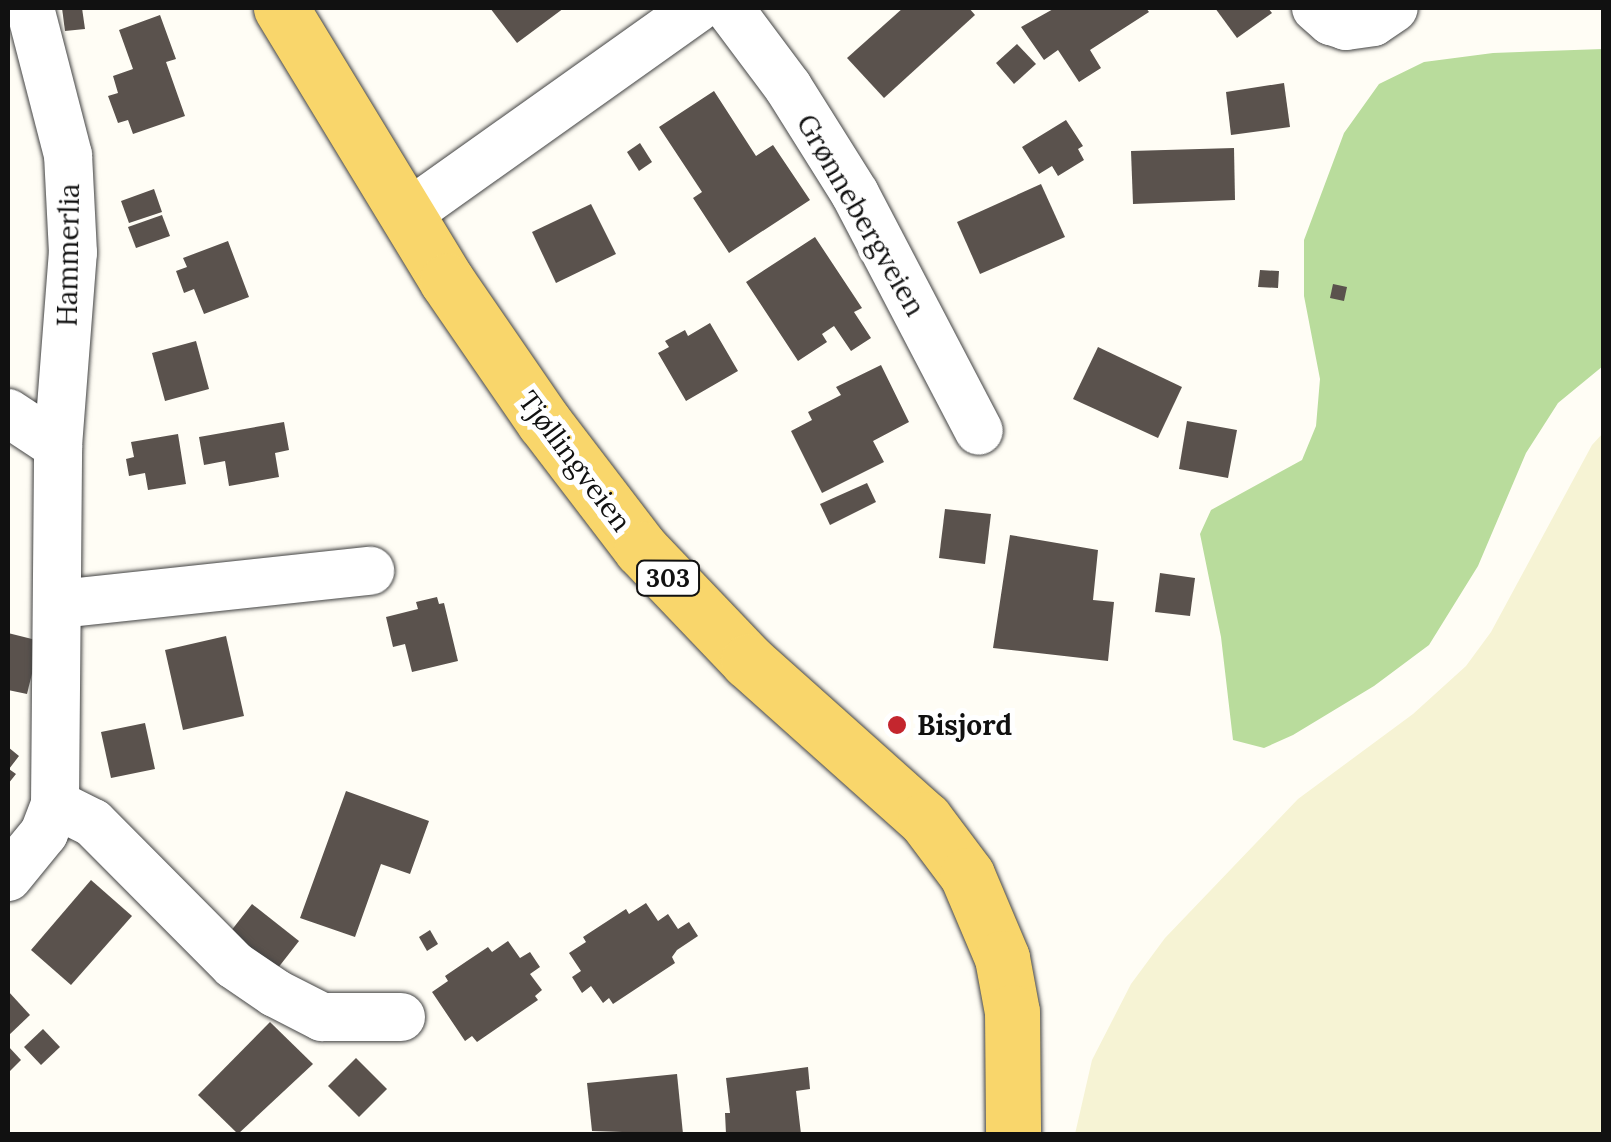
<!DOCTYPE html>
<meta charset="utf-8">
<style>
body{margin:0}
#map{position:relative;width:1611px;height:1142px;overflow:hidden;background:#fffdf5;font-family:Lora,serif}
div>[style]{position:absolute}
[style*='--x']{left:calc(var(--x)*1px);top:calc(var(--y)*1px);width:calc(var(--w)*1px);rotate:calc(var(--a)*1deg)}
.farmland>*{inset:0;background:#f6f3d4}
.forest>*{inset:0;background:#b9dc9c}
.building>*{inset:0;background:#5a524d}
.roads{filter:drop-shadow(0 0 2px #444) drop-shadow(0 0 2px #444)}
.minor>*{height:48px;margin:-24px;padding:0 24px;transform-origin:24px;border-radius:24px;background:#fff}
.major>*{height:55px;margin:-27.5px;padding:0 27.5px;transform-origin:27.5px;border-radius:27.5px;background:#f9d66b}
.dots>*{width:28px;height:28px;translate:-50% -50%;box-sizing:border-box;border:5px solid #fff;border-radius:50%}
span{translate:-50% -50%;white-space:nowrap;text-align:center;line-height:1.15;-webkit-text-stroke:10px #fff;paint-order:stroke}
.shield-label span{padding:2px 8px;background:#fff;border:2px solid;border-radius:8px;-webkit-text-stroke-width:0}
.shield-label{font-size:25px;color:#111;font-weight:700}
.street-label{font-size:28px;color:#111}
.poi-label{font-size:28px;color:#111;font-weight:700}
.left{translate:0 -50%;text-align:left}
.frame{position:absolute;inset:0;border:10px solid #111;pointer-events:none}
</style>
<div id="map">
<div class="farmland">
<div style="clip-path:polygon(1603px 433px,1603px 1134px,1075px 1134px,1092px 1060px,1131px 984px,1165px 938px,1298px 799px,1413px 714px,1466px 666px,1491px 632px,1592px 445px)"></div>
</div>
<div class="forest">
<div style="clip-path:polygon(1603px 49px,1603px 366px,1558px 403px,1526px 453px,1478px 566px,1429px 645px,1374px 686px,1293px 735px,1264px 748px,1233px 740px,1221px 637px,1200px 534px,1211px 510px,1302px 460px,1316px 426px,1320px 379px,1304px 296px,1304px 240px,1344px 133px,1379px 84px,1424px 62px,1493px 53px)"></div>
</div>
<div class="building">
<div style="clip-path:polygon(62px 8px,82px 8px,85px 29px,65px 31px)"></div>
<div style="clip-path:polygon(490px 8px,564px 8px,517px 43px)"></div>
<div style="clip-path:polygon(903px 8px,969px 8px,975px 15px,884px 98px,847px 58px)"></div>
<div style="clip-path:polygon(1055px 8px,1146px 8px,1149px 12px,1090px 50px,1101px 68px,1079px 82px,1058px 50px,1044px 60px,1021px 27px)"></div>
<div style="clip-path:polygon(1215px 8px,1268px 8px,1272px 13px,1237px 38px)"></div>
<div style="clip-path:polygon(160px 15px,176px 59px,166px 62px,185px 116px,133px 134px,128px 120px,118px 123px,108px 96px,118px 93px,113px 76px,133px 69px,119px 30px)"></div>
<div style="clip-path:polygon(1017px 44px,1036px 64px,1014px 84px,996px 63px)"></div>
<div style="clip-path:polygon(1284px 83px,1290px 127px,1231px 135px,1226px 92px)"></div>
<div style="clip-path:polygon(714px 91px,756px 156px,773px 145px,810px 200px,729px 253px,693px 198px,702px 192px,659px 127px)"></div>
<div style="clip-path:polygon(1066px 120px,1083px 146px,1078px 149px,1084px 160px,1058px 176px,1052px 166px,1039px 174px,1022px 147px)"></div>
<div style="clip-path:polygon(640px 143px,652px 162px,639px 171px,627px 152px)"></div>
<div style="clip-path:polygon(1234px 148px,1235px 200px,1133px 204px,1131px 151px)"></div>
<div style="clip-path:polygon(1041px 184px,1065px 237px,980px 274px,957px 222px)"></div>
<div style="clip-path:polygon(154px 189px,162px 212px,129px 223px,121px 201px)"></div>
<div style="clip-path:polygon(591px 204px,616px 254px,556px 283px,532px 232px)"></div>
<div style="clip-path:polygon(162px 215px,170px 236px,136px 248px,128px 227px)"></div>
<div style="clip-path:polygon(815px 237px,862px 308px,854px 312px,871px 338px,851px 351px,834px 326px,822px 334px,827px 342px,798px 361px,746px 282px)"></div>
<div style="clip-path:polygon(228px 241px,249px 297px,204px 314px,194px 289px,184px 293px,176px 271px,187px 267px,183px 258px)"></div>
<div style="clip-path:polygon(1260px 270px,1279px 271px,1278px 288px,1258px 287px)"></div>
<div style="clip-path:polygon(1333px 284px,1347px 287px,1344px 301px,1330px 298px)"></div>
<div style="clip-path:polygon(710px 323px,738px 371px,686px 401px,658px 353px,669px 347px,665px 341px,685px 330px,688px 336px)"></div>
<div style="clip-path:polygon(196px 341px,209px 389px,165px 401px,152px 353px)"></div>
<div style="clip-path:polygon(1098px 347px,1182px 387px,1158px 438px,1073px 399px)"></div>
<div style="clip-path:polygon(881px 365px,909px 422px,873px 441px,884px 462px,822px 493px,791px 431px,812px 420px,808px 412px,841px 395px,836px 387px)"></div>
<div style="clip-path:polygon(1187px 421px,1237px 430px,1228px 478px,1179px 469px)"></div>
<div style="clip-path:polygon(284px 422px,289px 450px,275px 453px,279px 477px,229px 486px,225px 461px,204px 465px,199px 437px)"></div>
<div style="clip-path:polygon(178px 434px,186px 484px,148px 490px,145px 473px,129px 476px,126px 459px,134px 457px,131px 442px)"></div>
<div style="clip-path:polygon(867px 483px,876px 502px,830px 525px,820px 504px)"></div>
<div style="clip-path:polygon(945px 509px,991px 514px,985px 564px,939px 558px)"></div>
<div style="clip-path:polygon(1010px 535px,1098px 550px,1093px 600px,1114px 602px,1108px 661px,993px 648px)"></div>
<div style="clip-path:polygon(1160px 573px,1195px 578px,1190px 616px,1155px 612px)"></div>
<div style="clip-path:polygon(437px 597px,439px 604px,444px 603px,458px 661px,412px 672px,405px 644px,393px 647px,386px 617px,418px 609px,416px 602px)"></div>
<div style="clip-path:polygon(8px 633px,40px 641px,27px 694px,8px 690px)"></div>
<div style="clip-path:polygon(226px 636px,244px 716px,183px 730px,165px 650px)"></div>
<div style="clip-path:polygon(145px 723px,155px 769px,111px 778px,101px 732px)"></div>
<div style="clip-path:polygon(8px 747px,19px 756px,9px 769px,16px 774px,8px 784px)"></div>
<div style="clip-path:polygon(346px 791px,429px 821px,410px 874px,381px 864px,355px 937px,300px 918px)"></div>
<div style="clip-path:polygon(91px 880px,132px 916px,71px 985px,31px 950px)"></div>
<div style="clip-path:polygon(646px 903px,658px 921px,668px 914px,678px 929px,689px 922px,698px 936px,677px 950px,672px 957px,675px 963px,613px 1004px,609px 998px,603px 1003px,591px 986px,582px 993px,572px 977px,581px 971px,569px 953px,586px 942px,583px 937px,626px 909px,629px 914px)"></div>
<div style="clip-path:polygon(252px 904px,299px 941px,274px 973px,227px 936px)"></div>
<div style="clip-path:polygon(430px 930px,438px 944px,427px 951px,419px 937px)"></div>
<div style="clip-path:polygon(508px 941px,520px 958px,530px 952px,540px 967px,530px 974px,542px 990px,535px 996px,538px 1000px,477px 1042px,472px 1036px,465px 1041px,432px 992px,448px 981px,445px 976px,467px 961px,488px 947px,492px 952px)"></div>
<div style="clip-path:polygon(8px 991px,30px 1015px,8px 1036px)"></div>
<div style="clip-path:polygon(270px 1022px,313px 1064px,238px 1134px,198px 1095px)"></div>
<div style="clip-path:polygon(43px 1029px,60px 1047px,41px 1065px,24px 1047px)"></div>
<div style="clip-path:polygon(8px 1046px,21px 1060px,8px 1073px)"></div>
<div style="clip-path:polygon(356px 1058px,387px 1089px,359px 1117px,328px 1086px)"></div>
<div style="clip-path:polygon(808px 1067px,810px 1089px,796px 1091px,801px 1134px,726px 1134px,725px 1113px,730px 1113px,726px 1078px)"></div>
<div style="clip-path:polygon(677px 1074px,683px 1134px,592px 1131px,587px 1083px)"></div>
</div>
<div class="roads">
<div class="minor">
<div style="--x:729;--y:8;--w:99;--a:53.2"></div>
<div style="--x:788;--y:87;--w:126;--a:57.9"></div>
<div style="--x:855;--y:194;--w:267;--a:62.4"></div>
<div style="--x:1316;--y:8;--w:20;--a:41"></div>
<div style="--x:1331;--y:21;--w:16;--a:18"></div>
<div style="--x:1346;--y:26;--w:27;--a:-8"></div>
<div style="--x:1373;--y:22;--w:25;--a:-34"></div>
<div style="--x:406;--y:215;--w:357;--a:-35.4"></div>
<div style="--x:8;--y:413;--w:60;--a:33.4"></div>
<div style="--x:59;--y:604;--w:313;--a:-6.1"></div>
<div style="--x:55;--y:804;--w:42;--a:26.6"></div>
<div style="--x:93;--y:823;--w:200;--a:45.2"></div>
<div style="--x:234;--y:965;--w:50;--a:34.3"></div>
<div style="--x:275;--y:993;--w:53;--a:27.1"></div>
<div style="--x:322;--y:1017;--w:79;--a:0"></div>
<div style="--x:8;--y:877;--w:57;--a:-50.7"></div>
<div style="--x:44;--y:833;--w:31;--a:-69"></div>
<div style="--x:55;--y:804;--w:358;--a:-89.5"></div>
<div style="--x:58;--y:446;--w:194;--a:-85.6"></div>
<div style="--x:73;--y:253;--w:98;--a:-92.9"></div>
<div style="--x:68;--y:155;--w:152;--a:-104.5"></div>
</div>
<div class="major">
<div style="--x:281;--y:8;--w:320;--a:58.7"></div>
<div style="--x:447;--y:281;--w:171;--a:55.5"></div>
<div style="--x:544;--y:422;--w:160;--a:52.6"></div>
<div style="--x:641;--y:549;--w:155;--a:46.3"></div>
<div style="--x:748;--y:661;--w:237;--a:41.8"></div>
<div style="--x:925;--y:819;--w:70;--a:53.1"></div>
<div style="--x:967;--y:875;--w:90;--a:67.1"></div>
<div style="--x:1002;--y:958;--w:55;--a:79.5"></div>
<div style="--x:1012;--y:1012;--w:122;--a:89.5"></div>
</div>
</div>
<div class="dots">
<div style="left:897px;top:725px;background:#c4262e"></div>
</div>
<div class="shield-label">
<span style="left:668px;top:578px">303</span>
</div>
<div class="street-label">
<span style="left:861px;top:215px;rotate:60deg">Grønnebergveien</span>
<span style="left:68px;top:255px;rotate:-89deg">Hammerlia</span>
<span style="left:575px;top:461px;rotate:53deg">Tjøllingveien</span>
</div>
<div class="poi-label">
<span class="left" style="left:917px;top:725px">Bisjord</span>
</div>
<div class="frame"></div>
</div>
